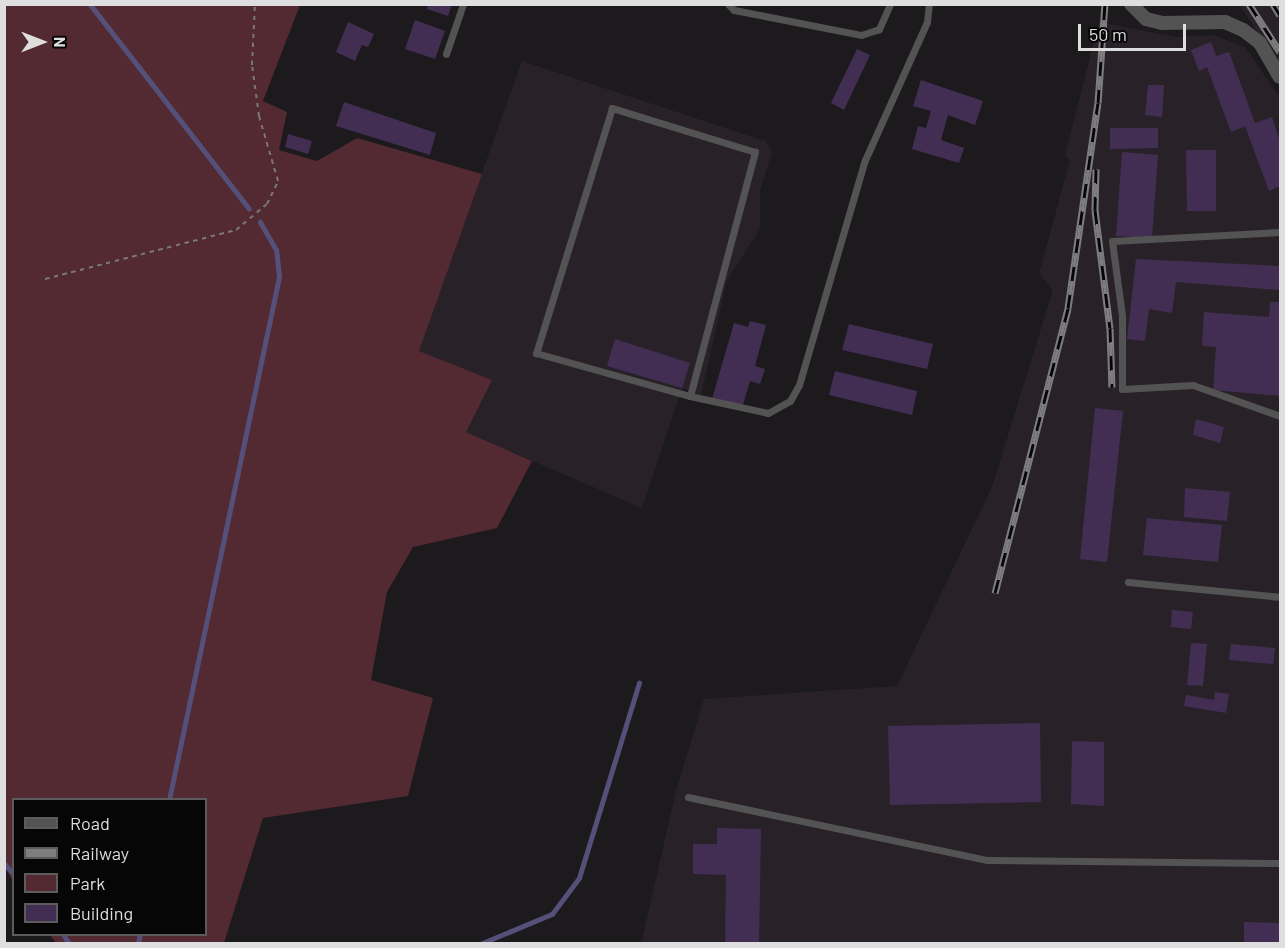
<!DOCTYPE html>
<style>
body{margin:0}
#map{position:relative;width:1285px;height:948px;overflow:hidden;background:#1c1a1c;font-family:Barlow,sans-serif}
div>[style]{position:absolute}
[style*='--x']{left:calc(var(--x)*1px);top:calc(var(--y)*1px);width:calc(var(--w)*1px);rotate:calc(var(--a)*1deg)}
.built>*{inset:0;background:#282228}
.green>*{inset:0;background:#532932}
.stream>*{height:4.5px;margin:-2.25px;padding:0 2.25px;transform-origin:2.25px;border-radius:2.25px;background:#54507a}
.building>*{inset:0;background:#422e53}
.path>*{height:2px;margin-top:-1px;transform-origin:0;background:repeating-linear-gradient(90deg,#797779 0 4.5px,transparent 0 9px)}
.lane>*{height:7px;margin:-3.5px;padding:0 3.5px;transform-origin:3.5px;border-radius:3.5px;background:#545353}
.street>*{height:14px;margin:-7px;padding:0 7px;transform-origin:7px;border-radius:7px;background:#545353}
.rail>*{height:7px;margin-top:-3.5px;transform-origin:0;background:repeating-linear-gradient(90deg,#060606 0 14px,#7f7e7f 0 28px);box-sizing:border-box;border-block:2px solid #7f7e7f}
span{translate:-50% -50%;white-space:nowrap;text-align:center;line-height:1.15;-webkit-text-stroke:5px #060606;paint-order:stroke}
.frame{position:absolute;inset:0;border:6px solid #dfdedf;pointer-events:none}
.legend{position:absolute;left:12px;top:798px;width:195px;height:138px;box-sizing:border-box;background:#060606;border:2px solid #5d5c5d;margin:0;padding:8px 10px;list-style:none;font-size:18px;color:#dfdedf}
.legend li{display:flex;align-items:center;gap:12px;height:30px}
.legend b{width:30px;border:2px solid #5d5c5d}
.north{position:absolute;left:12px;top:12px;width:60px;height:60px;-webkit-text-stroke:4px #060606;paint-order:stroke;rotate:90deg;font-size:16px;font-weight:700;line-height:24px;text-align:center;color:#dfdedf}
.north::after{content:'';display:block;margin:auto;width:21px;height:27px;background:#dfdedf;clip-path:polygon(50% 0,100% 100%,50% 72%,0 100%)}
.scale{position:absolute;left:1078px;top:24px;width:108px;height:27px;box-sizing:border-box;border:3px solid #dfdedf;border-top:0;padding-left:8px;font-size:18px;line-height:21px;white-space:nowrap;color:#dfdedf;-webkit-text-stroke:4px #060606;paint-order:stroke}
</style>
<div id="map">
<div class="built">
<div style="clip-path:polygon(1240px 5px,1280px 5px,1280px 68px)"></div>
<div style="clip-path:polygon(1099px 22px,1175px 37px,1213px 35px,1245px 47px,1280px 98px,1280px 943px,641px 944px,676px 791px,704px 699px,897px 686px,992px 487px,1053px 290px,1039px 274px,1070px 160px,1065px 155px)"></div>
<div style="clip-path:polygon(522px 61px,765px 141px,772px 152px,760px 191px,760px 229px,727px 280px,701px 395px,682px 388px,642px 508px,466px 432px,418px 351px)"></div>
</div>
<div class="green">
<div style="clip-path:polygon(4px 5px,300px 5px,263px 101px,287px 112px,279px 150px,317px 161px,357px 138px,482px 174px,419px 351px,492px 380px,466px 432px,532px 461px,497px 528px,413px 547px,387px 592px,371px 680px,433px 698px,408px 796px,263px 818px,224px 943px,56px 943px,50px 935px,206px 934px,206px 800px,14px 800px,13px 881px,5px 868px)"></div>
</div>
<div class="stream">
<div style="--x:90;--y:4;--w:259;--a:52.1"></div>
<div style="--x:169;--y:800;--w:534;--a:-78.12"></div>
<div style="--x:279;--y:277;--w:27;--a:-96"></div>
<div style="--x:276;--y:250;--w:32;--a:-120"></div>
<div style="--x:4;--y:863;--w:15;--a:48"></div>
<div style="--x:63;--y:934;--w:12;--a:55"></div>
<div style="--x:138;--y:944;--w:10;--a:-79"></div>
<div style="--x:480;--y:944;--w:78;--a:-22.6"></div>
<div style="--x:552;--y:914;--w:45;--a:-53.1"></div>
<div style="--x:579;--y:878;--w:204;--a:-72.9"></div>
</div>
<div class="building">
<div style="clip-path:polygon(428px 4px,452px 4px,448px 16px,427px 9px)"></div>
<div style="clip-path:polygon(415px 20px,445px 31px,435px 59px,405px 49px)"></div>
<div style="clip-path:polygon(348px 22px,374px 34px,368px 47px,362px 45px,355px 61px,336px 52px)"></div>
<div style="clip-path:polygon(1211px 42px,1216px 56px,1229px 52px,1255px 123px,1272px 117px,1280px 142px,1280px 186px,1269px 191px,1245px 126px,1231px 132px,1207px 67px,1199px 71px,1191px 50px)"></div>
<div style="clip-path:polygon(857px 49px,870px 55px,844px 110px,831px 103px)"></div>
<div style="clip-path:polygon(921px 80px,983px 101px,975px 125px,948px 115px,941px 140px,964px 148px,959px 163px,912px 149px,918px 126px,926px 128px,931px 111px,913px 106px)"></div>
<div style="clip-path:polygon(1148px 85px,1164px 85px,1162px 117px,1145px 115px)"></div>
<div style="clip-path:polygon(344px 102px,436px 133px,430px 155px,336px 126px)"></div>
<div style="clip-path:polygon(1110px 128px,1158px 128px,1158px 148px,1110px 149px)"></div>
<div style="clip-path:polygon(288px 134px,312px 141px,308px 154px,285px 147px)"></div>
<div style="clip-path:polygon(1186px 150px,1216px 150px,1216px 211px,1187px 211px)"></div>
<div style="clip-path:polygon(1122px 152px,1158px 155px,1152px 238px,1116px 236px)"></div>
<div style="clip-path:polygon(1136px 259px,1280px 266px,1280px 290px,1176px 282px,1172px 313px,1149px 309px,1145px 341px,1127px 339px)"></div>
<div style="clip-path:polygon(1270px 302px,1280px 302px,1280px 396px,1213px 390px,1216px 347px,1202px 346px,1204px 312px,1269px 317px)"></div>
<div style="clip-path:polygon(750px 321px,766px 325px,755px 366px,765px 369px,760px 384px,750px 381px,742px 408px,712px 399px,734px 323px,748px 327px)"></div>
<div style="clip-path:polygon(849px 324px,933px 344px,927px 369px,842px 350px)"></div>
<div style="clip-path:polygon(615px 339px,690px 363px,682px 388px,607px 366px)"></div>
<div style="clip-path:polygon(835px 371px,917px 391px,912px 415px,829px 395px)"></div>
<div style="clip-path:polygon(1095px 408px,1123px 411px,1107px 562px,1080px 559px)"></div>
<div style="clip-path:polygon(1196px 419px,1224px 427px,1220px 443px,1193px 435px)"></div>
<div style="clip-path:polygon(1185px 488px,1230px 492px,1227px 521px,1184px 517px)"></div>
<div style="clip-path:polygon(1147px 518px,1222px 525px,1218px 562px,1143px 555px)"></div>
<div style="clip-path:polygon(1172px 610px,1193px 612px,1191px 629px,1171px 627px)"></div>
<div style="clip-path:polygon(1191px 643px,1207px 644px,1203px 686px,1187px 685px)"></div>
<div style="clip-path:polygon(1231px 644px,1275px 648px,1273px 664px,1229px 660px)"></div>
<div style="clip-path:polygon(1215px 692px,1229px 694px,1226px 713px,1184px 706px,1186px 695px,1214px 700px)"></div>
<div style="clip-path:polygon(1040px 723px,1041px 802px,890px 805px,888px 726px)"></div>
<div style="clip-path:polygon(1072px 741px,1104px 742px,1104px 806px,1071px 804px)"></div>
<div style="clip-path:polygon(717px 828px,761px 829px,759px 944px,725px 944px,726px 875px,693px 874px,693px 844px,717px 844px)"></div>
<div style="clip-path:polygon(1244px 922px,1280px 923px,1280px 944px,1244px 944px)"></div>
</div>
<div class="path">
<div style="--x:45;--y:279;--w:197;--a:-14.4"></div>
<div style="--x:236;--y:230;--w:40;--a:-40"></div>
<div style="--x:267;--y:204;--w:25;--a:-64"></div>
<div style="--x:278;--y:181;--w:68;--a:-106.3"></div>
<div style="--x:259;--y:116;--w:51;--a:-97.8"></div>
<div style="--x:252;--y:65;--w:61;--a:-87.2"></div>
</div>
<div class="lane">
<div style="--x:728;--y:4;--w:8;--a:45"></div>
<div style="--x:734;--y:10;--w:129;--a:11.1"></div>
<div style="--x:861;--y:35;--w:19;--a:-18"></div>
<div style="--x:879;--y:29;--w:27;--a:-66"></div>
<div style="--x:446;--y:54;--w:53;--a:-71.2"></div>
<div style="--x:1280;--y:232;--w:168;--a:176.9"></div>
<div style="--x:1112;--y:241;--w:76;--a:82.4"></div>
<div style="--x:1122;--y:316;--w:73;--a:90"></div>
<div style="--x:1122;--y:389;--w:71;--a:-3.2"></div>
<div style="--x:1193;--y:385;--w:92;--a:19.6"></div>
<div style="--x:690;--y:396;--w:253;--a:-75.1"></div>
<div style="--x:755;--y:152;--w:150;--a:-162.9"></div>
<div style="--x:612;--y:108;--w:257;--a:107.2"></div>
<div style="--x:536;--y:353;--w:160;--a:15.6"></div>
<div style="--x:690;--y:396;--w:80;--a:12.3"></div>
<div style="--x:768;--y:413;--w:25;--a:-29"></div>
<div style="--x:790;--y:401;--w:18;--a:-61"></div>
<div style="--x:799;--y:385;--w:234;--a:-73.7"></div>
<div style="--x:865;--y:160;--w:151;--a:-65.8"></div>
<div style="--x:927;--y:22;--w:18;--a:-84"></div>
<div style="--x:1128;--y:582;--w:153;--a:5.6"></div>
<div style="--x:688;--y:797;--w:306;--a:11.9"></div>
<div style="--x:987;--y:860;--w:293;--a:0.6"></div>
</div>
<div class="street">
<div style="--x:1131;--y:4;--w:21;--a:45"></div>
<div style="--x:1146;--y:19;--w:16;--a:14"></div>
<div style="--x:1162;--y:23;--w:63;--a:-0.9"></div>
<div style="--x:1225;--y:22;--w:20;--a:24"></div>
<div style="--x:1243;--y:30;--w:21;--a:37"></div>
<div style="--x:1260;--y:43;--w:39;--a:60"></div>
</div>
<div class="rail">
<div style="--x:1249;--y:4;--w:57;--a:57.1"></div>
<div style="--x:1273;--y:4;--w:13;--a:58"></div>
<div style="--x:1096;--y:169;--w:41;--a:91.4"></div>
<div style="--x:1095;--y:210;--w:119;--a:82.8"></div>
<div style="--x:1110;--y:328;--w:59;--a:88.1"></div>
<div style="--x:995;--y:593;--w:294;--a:-75.6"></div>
<div style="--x:1068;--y:308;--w:207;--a:-81.7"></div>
<div style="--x:1098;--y:103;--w:99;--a:-86"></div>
</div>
<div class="frame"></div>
<ul class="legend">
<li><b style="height:8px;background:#545353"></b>Road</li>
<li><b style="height:8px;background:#7f7e7f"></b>Railway</li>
<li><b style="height:16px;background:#532932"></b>Park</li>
<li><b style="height:16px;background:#422e53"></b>Building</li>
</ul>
<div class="north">N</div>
<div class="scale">50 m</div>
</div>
